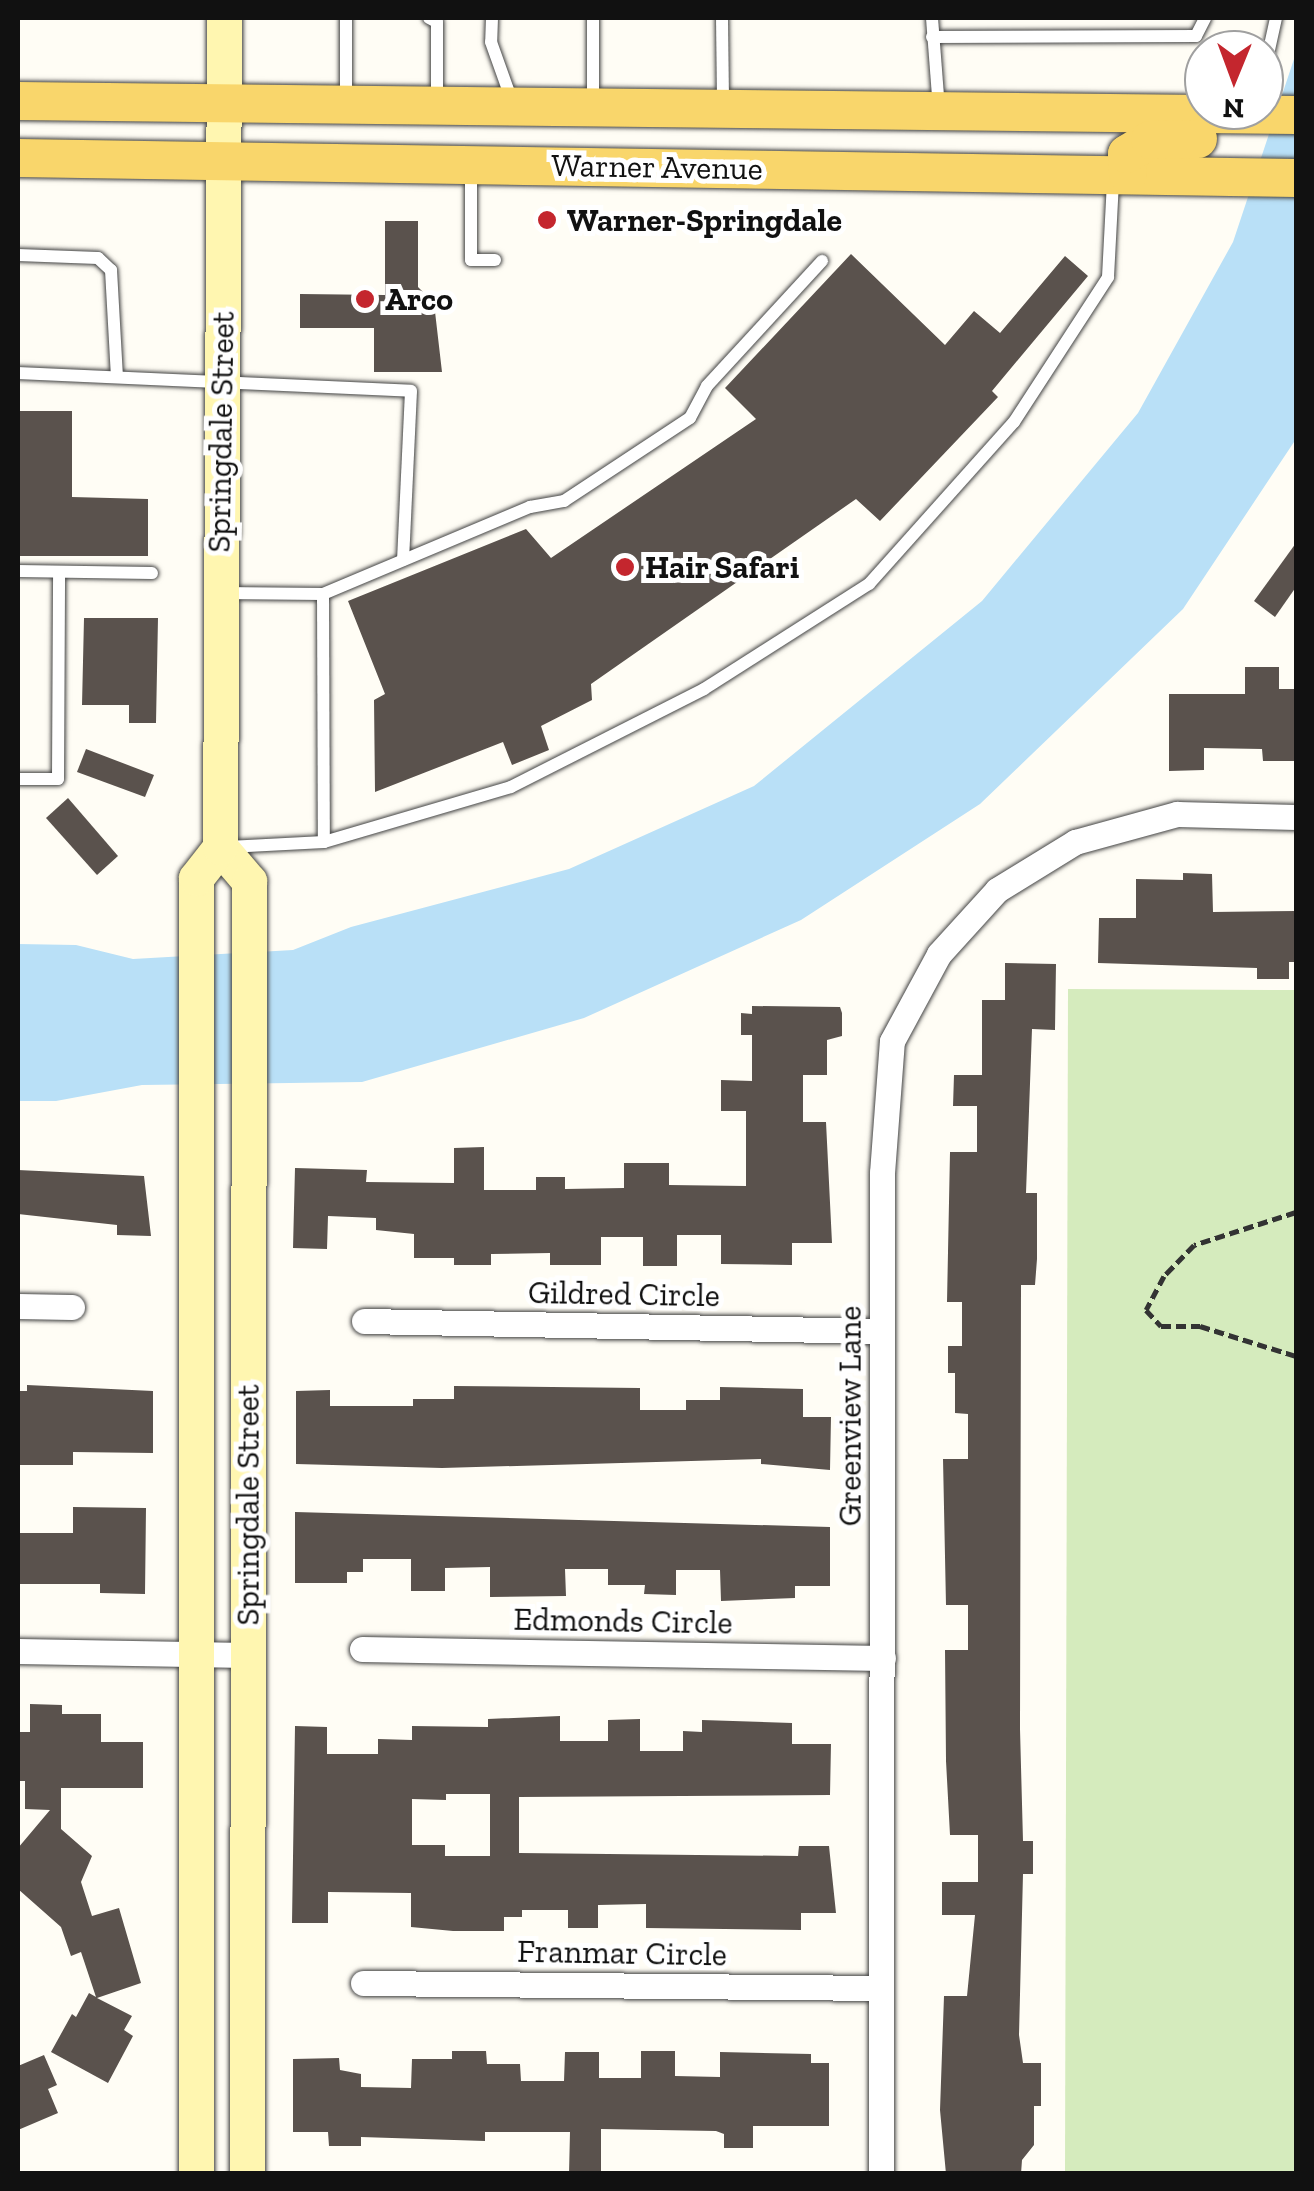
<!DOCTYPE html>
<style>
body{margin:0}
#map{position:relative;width:1314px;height:2191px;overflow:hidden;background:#fffdf5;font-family:"Zilla Slab",serif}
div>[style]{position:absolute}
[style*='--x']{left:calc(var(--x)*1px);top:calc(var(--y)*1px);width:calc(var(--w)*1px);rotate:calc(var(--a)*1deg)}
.green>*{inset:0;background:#d5ebbd}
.water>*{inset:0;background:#b9e0f7}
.building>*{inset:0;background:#5a524d}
.path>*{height:5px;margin-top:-2.5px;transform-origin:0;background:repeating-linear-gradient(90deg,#333 0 10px,transparent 0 15px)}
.roads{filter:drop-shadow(0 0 2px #444) drop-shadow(0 0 2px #444)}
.lane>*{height:12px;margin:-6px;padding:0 6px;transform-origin:6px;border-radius:6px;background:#fff}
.street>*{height:25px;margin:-12.5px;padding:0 12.5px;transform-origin:12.5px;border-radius:12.5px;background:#fff}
.secondary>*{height:35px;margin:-17.5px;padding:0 17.5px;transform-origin:17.5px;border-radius:17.5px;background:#fff6b0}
.primary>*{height:38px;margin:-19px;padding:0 19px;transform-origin:19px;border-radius:19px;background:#f9d66b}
.dots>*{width:28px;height:28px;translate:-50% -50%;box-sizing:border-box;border:5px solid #fff;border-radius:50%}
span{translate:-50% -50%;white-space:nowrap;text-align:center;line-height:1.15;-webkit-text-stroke:10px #fff;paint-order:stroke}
.street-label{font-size:32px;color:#111}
.poi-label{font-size:32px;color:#111;font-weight:700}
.left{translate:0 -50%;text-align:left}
.frame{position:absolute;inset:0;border:20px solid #111;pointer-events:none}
.north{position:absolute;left:1184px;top:30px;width:100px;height:100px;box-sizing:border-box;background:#fff;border:2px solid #a0a0a0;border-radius:50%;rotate:181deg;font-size:28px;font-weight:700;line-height:40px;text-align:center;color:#111}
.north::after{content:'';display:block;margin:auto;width:35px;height:45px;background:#c4262e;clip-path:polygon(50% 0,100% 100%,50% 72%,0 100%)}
</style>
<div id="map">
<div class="green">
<div style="clip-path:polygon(1068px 989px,1296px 990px,1296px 2173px,1065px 2173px)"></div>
</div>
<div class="water">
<div style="clip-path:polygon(1296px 53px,1296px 439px,1183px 609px,980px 804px,801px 920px,584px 1018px,362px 1082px,142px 1085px,56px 1101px,18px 1101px,18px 944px,76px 945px,133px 959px,293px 950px,351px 927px,569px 869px,754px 786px,982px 601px,1138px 413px,1233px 242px)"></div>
</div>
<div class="building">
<div style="clip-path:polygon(385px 221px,418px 221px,418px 287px,434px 303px,442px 372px,374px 372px,374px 328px,300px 328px,300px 294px,385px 295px)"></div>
<div style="clip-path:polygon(851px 254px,945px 345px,974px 311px,1000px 333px,1065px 256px,1088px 276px,992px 391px,998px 397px,880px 521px,856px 499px,591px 684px,592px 700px,541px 726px,549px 750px,512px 765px,503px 742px,375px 792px,374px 700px,385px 694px,348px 601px,526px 529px,551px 558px,756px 419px,725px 388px)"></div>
<div style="clip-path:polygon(18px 411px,72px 411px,72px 497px,148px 499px,148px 556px,18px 556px)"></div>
<div style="clip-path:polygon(1296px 543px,1296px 587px,1275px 617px,1254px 601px)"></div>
<div style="clip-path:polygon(84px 618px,158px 618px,156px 723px,129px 723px,129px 705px,82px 705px)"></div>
<div style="clip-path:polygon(1245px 667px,1279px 667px,1279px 689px,1296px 689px,1296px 761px,1263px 761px,1262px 749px,1204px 748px,1204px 770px,1169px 771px,1169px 694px,1245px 694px)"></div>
<div style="clip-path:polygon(86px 749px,154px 775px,145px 797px,77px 772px)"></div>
<div style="clip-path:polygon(68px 798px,118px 856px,97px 875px,46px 818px)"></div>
<div style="clip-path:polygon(1183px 873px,1212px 874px,1213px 912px,1296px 911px,1296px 962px,1289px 962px,1289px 979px,1257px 979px,1257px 968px,1098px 963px,1099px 918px,1136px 918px,1136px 879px,1183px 880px)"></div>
<div style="clip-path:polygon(1005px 963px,1056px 964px,1055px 1030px,1032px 1029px,1026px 1193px,1037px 1193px,1037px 1259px,1035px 1285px,1021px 1285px,1020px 1729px,1023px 1841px,1033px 1841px,1033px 1874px,1023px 1874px,1019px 2035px,1023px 2063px,1041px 2063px,1041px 2106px,1034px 2106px,1034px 2145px,1022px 2160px,1021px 2174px,946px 2174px,940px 2110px,944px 1996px,967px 1996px,975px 1915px,942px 1915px,942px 1882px,978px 1882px,978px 1835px,950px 1835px,946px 1761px,945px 1650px,968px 1650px,968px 1605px,946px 1605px,943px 1459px,968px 1459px,968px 1414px,955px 1413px,955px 1373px,948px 1373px,948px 1346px,962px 1346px,962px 1302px,947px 1302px,950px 1152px,977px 1152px,977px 1106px,953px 1106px,954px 1075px,982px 1075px,982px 1000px,1005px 1000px)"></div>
<div style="clip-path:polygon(752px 1006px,840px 1007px,842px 1013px,842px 1036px,827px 1040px,827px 1075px,803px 1075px,803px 1122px,826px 1122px,832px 1243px,792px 1243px,792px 1265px,721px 1264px,721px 1235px,677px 1235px,677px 1266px,643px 1266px,643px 1237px,601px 1237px,601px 1265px,550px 1265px,550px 1253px,491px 1254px,491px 1265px,454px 1265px,454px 1258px,414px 1258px,414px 1234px,376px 1230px,376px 1218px,328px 1216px,327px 1249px,293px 1248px,295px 1168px,367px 1170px,366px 1182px,454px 1183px,454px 1148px,484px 1147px,484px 1190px,536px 1190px,536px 1177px,565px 1177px,565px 1189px,624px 1188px,624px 1163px,669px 1163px,669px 1185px,746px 1186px,746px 1111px,721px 1111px,721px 1080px,752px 1081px,752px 1035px,741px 1035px,741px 1013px,752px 1014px)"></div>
<div style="clip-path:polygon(18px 1170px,144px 1176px,151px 1236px,117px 1235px,117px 1225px,18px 1214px)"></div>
<div style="clip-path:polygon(27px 1385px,153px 1391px,153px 1453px,73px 1452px,73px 1465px,18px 1465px,18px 1391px,27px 1391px)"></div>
<div style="clip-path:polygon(454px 1386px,640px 1388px,640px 1410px,686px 1410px,686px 1400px,720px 1400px,720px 1387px,803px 1389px,803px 1417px,831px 1417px,830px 1470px,761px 1464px,761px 1459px,442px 1468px,296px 1464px,296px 1391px,330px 1390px,330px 1406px,413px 1406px,413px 1399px,454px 1399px)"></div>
<div style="clip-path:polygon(73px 1507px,146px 1508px,145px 1594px,100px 1593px,100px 1584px,18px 1584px,18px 1533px,73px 1533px)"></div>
<div style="clip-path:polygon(295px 1512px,830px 1527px,830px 1586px,795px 1586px,795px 1598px,721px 1601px,720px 1570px,676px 1570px,676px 1595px,644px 1594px,645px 1585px,608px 1585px,608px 1569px,565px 1569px,566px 1596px,490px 1597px,490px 1567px,445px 1568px,445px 1591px,411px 1591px,411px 1559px,363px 1559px,363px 1572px,347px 1572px,347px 1583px,295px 1583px)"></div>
<div style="clip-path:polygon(30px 1704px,62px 1705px,62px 1714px,101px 1714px,101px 1742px,143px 1742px,143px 1788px,61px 1788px,61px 1829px,92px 1856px,81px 1882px,92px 1916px,119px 1908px,141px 1983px,97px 1998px,132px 2016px,124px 2030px,133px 2036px,108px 2083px,51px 2052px,72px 2014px,76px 2017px,89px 1993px,96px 1997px,81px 1952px,71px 1956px,61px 1927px,18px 1889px,18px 1848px,50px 1810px,25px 1809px,25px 1781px,18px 1781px,18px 1732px,30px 1732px)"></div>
<div style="clip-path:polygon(evenodd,560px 1716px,560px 1741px,608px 1741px,608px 1720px,640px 1719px,640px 1751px,683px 1751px,683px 1731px,702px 1732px,702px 1720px,792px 1723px,792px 1744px,831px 1744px,830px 1795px,519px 1797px,519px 1853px,798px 1856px,799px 1846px,829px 1846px,836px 1913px,801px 1913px,801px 1930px,646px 1928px,646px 1904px,598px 1905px,598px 1928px,568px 1928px,568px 1910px,522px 1910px,522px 1917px,504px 1917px,504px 1931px,453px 1931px,411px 1927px,411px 1893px,328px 1892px,328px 1923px,292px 1923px,295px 1726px,327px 1727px,327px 1754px,378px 1754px,378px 1739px,412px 1740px,412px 1726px,488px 1727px,488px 1719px,560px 1716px,446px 1794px,490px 1794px,490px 1856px,445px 1856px,445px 1845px,412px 1845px,412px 1799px,446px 1800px,446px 1794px)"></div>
<div style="clip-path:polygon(452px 2051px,486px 2051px,487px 2064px,520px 2064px,521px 2081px,564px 2081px,565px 2052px,599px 2052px,599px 2078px,641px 2078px,641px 2051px,675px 2051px,675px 2076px,720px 2077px,720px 2052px,811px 2054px,811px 2063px,829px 2063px,829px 2126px,753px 2126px,753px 2148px,724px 2148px,724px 2134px,716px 2131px,601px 2129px,601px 2174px,569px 2174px,570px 2132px,485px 2132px,485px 2141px,361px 2137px,361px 2146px,329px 2146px,328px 2132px,293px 2132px,293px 2059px,339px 2058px,340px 2070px,361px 2074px,361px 2087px,411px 2088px,412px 2059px,452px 2059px)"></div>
<div style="clip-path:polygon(44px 2055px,57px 2085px,48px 2089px,58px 2113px,18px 2130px,18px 2066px)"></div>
</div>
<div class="path">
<div style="--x:1296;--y:1212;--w:107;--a:162.1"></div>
<div style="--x:1194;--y:1245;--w:43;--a:134.1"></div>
<div style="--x:1164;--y:1276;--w:38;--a:118"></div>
<div style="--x:1146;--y:1310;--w:22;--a:47"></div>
<div style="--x:1161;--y:1326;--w:39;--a:0"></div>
<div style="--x:1200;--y:1326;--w:101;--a:17.4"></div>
</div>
<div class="roads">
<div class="lane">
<div style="--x:429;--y:18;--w:9;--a:27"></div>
<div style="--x:437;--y:22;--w:78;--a:90"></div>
<div style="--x:492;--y:18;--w:24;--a:92"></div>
<div style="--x:491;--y:42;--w:63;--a:70.4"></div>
<div style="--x:722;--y:18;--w:88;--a:89.3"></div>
<div style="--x:932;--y:18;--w:92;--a:85.6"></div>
<div style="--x:932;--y:37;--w:264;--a:-0.2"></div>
<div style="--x:1196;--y:36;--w:20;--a:-63"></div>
<div style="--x:346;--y:100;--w:82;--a:-90"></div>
<div style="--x:593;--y:103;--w:85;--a:-90"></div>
<div style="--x:1273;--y:108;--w:49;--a:-97"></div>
<div style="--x:1267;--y:59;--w:42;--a:-77.6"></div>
<div style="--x:471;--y:170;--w:90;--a:90"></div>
<div style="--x:471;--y:260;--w:24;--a:0"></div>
<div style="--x:18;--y:255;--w:80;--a:2.1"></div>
<div style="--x:98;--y:258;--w:18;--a:43"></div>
<div style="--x:111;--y:270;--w:107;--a:86.8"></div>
<div style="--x:18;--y:373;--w:393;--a:2.6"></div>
<div style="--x:411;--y:391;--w:169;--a:92.7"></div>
<div style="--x:18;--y:571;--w:134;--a:0.9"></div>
<div style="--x:222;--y:593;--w:101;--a:0.6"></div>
<div style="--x:323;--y:594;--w:225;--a:-22.8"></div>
<div style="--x:530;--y:507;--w:35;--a:-10"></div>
<div style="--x:564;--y:501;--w:151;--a:-33.4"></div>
<div style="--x:690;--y:418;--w:36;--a:-62"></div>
<div style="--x:707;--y:386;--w:170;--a:-47.4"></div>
<div style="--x:323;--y:594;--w:248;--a:89.8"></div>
<div style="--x:18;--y:779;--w:40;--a:0"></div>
<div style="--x:58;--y:779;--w:207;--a:-89.7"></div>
<div style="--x:228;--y:847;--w:96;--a:-3"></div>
<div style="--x:324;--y:842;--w:195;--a:-16.4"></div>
<div style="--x:511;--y:787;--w:216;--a:-26.9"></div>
<div style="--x:704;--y:689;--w:196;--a:-32.5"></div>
<div style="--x:869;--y:584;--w:217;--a:-48.2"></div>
<div style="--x:1014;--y:422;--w:173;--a:-57"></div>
<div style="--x:1108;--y:277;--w:96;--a:-87"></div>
</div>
<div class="street">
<div style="--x:18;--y:1306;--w:54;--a:1.1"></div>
<div style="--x:364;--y:1321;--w:518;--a:1.11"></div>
<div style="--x:362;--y:1649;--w:521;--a:0.99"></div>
<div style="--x:18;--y:1651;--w:229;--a:1"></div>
<div style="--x:363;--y:1983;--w:517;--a:0.55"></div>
<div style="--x:881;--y:2174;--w:1001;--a:-89.94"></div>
<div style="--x:882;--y:1173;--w:132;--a:-85.7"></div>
<div style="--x:892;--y:1041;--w:99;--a:-61.6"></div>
<div style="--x:939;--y:954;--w:86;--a:-47.8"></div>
<div style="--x:997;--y:890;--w:92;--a:-31.6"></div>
<div style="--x:1075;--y:842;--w:106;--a:-15.4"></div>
<div style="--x:1177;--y:814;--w:119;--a:1.4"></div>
</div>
<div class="secondary">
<div style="--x:220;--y:847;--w:45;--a:49.5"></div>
<div style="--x:249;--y:881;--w:1293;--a:90.09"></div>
<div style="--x:196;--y:2174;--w:1296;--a:-90"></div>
<div style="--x:196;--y:878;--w:39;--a:-52"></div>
<div style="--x:220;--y:847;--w:829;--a:-89.72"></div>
</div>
<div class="primary">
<div style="--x:18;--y:101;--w:1278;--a:0.63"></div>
<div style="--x:18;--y:158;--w:1278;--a:0.9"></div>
<div style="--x:1128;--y:174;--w:20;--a:-93"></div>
<div style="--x:1127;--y:154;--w:27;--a:-31"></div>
<div style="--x:1150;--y:140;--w:48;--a:-1.2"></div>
</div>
</div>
<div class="dots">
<div style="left:547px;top:220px;background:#c4262e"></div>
<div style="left:365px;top:299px;background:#c4262e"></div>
<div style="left:625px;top:567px;background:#c4262e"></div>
</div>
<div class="street-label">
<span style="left:657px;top:167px;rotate:1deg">Warner Avenue</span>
<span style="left:221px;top:432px;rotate:-89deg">Springdale Street</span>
<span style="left:624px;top:1294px;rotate:1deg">Gildred Circle</span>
<span style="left:850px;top:1416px;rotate:-90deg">Greenview Lane</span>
<span style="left:248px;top:1505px;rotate:-90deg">Springdale Street</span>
<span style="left:623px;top:1621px;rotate:1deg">Edmonds Circle</span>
<span style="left:622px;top:1953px;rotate:1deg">Franmar Circle</span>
</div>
<div class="poi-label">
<span class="left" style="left:567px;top:220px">Warner-Springdale</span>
<span class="left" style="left:385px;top:299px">Arco</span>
<span class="left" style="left:645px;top:567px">Hair Safari</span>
</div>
<div class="frame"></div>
<div class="north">N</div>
</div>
